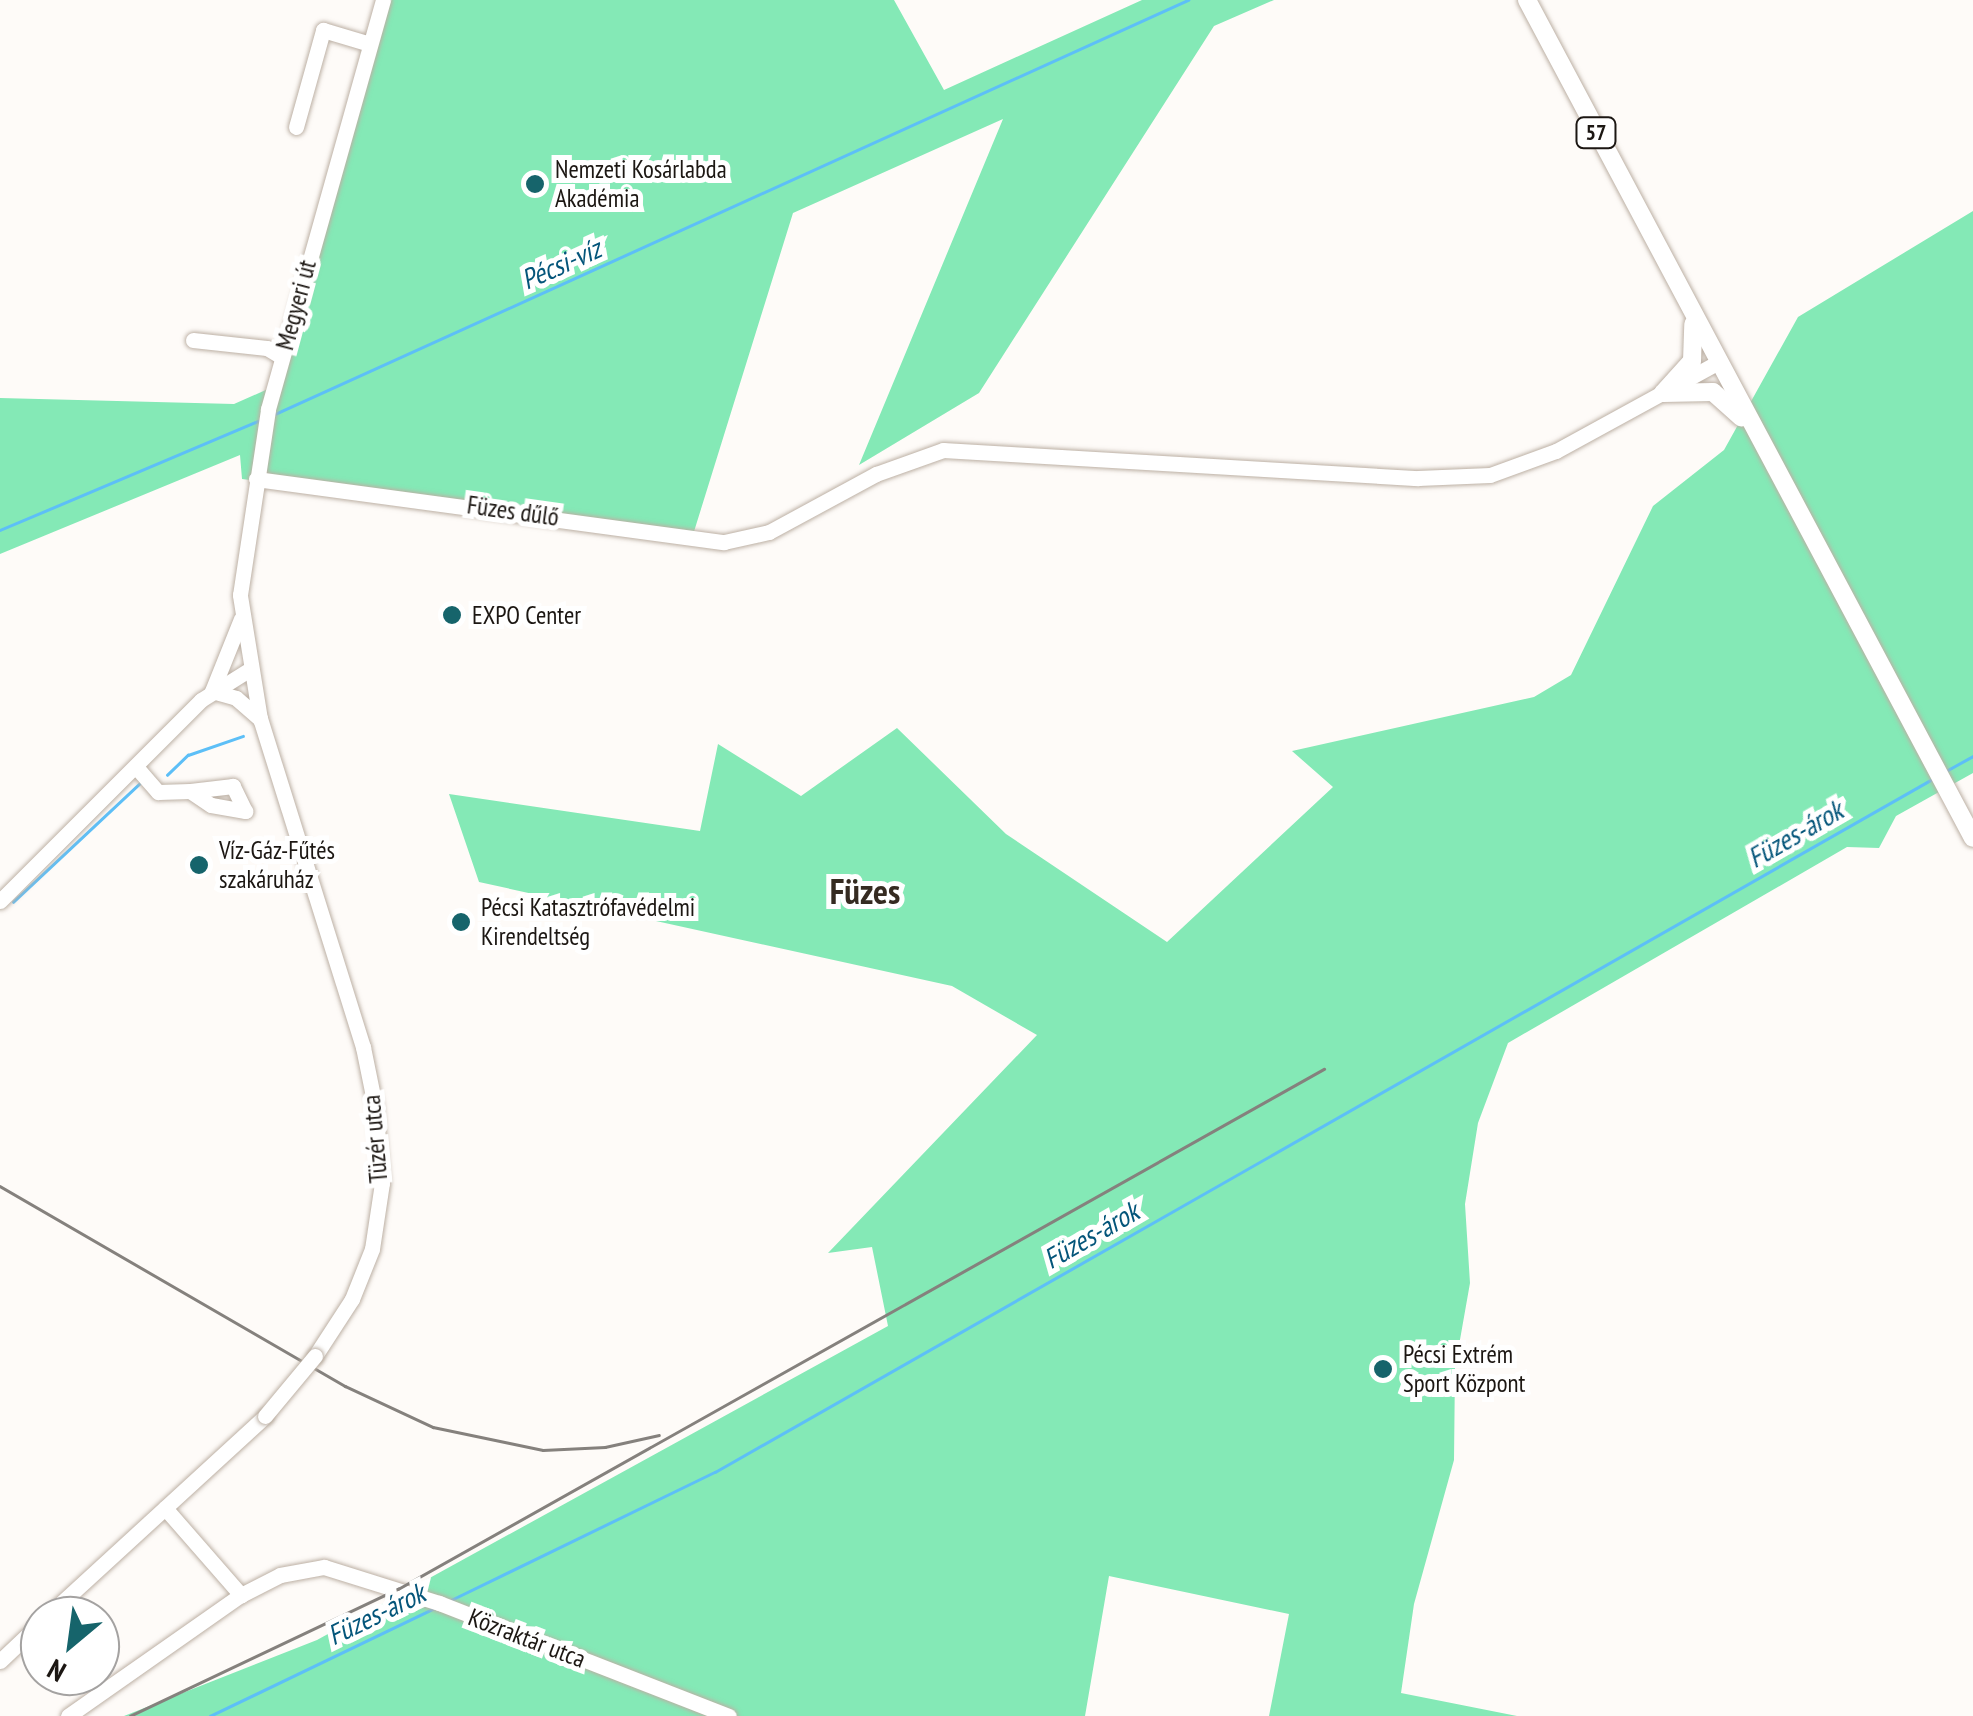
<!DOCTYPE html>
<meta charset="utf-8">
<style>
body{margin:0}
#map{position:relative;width:1973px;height:1716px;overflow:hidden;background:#fefbf8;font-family:"PT Sans Narrow",sans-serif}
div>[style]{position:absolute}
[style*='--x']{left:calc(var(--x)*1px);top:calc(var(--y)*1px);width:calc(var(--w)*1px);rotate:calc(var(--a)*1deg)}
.green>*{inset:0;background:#84e9b6}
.stream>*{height:2.5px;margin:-1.25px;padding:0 1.25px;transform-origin:1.25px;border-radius:1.25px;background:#5dbff7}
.roads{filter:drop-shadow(0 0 2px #bcb0a4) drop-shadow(0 0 2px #bcb0a4)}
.minor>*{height:15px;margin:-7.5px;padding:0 7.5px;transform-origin:7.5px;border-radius:7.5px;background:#fff}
.major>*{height:18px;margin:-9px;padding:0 9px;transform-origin:9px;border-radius:9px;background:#fff}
.rail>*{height:2.5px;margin:-1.25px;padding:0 1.25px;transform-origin:1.25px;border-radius:1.25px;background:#85817d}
.bridges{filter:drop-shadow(0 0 2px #bcb0a4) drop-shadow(0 0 2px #bcb0a4)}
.minor-bridge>*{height:15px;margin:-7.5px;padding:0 7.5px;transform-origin:7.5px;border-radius:7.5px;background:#fff}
.dots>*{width:28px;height:28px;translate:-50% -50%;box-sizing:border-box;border:5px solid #fff;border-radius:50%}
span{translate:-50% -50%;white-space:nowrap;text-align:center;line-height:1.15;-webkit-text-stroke:10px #fff;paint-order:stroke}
.shield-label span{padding:2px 8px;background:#fff;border:2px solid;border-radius:8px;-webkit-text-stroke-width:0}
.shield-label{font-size:22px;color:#1c1713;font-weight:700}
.poi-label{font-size:25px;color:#1c1713}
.left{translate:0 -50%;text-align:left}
.street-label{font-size:25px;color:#1c1713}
.water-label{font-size:28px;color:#04557a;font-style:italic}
.district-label{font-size:35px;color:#352b21;font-weight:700}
.north{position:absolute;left:20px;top:1596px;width:100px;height:100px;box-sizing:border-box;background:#fff;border:2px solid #a4a2a1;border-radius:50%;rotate:209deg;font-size:28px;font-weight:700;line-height:40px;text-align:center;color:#1c1713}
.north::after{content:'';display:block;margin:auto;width:35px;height:45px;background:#16646b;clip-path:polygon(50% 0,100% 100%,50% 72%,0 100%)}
</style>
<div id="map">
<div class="green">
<div style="clip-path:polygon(383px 0,894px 0,944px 90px,1142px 0,1274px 0,1214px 26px,979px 393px,859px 465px,1003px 119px,793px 213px,692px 538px,242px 479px,240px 455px,0 554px,0 398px,234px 404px,277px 385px)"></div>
<div style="clip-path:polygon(1973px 211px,1973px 773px,1896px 816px,1879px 848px,1847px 847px,1508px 1043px,1478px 1123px,1465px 1204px,1470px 1283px,1455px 1368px,1454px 1460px,1414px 1604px,1401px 1693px,1517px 1716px,1269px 1716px,1289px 1614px,1109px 1576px,1085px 1716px,124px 1716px,317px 1640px,888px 1326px,872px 1247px,828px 1253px,1037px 1035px,952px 986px,479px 882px,449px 794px,700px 831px,718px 744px,801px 796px,897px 728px,1006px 834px,1167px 942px,1333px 787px,1292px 751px,1534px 697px,1571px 675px,1653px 506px,1724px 450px,1798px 317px)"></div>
</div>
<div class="stream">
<div style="--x:273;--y:415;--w:1005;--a:-24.4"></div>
<div style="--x:0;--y:530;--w:283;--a:-22.9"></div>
<div style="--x:1946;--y:771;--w:31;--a:-29"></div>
<div style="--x:167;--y:775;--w:29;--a:-44"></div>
<div style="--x:188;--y:755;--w:58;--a:-19.1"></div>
<div style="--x:13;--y:902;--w:174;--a:-43.1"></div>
<div style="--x:451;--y:1600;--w:293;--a:-25.9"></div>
<div style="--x:715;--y:1472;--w:1403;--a:-29.65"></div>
<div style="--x:210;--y:1716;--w:249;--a:-25.7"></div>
</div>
<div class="roads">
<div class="minor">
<div style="--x:296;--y:127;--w:101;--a:-74.4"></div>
<div style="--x:323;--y:30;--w:49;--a:16.6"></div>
<div style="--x:193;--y:340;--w:74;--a:6.2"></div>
<div style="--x:267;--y:348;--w:17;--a:31"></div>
<div style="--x:256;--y:479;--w:472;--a:7.7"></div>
<div style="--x:724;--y:542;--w:46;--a:-12.5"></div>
<div style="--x:769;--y:532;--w:122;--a:-28.5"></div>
<div style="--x:876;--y:474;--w:71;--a:-19.7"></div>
<div style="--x:943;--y:450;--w:476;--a:3.4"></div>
<div style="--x:1418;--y:478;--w:72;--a:-2.4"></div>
<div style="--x:1490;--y:475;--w:70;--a:-20"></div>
<div style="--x:1556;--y:451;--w:183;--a:-28.7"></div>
<div style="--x:212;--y:691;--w:78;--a:-68.1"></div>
<div style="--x:212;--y:691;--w:25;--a:16"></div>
<div style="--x:236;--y:698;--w:32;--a:41"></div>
<div style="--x:137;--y:768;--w:32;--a:49"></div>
<div style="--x:158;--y:792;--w:32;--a:-2"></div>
<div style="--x:190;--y:791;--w:25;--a:34"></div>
<div style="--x:211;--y:805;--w:35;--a:10"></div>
<div style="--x:245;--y:811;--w:28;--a:-116"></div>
<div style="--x:233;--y:786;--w:43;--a:173.4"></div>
<div style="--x:0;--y:901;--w:284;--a:-45"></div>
<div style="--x:201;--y:700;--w:54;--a:-32.2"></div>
<div style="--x:315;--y:1356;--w:68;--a:-57"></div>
<div style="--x:352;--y:1299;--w:54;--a:-68.2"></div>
<div style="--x:372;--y:1249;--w:67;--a:-81.4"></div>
<div style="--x:382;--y:1183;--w:77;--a:-95.2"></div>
<div style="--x:375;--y:1106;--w:60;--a:-101.5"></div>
<div style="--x:363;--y:1047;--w:344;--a:-107.4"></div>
<div style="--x:260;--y:719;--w:126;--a:-99.2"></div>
<div style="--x:240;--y:595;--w:188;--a:-81.4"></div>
<div style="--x:268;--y:409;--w:425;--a:-74.3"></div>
<div style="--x:165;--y:1508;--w:116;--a:48.9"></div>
<div style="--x:47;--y:1616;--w:296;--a:-42.5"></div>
<div style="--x:0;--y:1661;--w:55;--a:-43.5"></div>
<div style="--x:68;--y:1716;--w:211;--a:-35"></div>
<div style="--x:241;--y:1595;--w:44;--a:-27.1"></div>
<div style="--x:280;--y:1575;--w:45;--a:-10.3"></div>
<div style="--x:324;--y:1567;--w:121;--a:17.4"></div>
<div style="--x:439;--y:1603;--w:311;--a:21.3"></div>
</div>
<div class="major">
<div style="--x:1527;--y:0;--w:949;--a:61.98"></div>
<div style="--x:1663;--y:393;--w:50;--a:-1.1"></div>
<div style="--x:1713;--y:392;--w:38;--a:42"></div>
<div style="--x:1663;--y:393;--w:43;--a:-47.8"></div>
<div style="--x:1692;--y:361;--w:37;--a:-88"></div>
</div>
</div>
<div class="rail">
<div style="--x:0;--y:1186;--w:399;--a:30.1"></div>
<div style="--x:345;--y:1386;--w:97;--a:25"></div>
<div style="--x:433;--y:1427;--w:112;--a:11.8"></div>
<div style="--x:543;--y:1450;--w:62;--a:-2.8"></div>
<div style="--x:605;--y:1447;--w:55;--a:-12.5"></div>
<div style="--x:130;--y:1716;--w:297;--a:-25.4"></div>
<div style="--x:398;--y:1589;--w:1062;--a:-29.32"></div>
</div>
<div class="bridges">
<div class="minor-bridge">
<div style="--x:265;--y:1416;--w:78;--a:-50.2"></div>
</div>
</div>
<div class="dots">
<div style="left:535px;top:184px;background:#16646b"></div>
<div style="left:452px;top:615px;background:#16646b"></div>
<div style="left:199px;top:865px;background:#16646b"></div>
<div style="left:461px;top:922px;background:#16646b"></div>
<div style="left:1383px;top:1369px;background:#16646b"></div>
</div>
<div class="shield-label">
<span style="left:1596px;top:133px">57</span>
</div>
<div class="poi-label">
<span class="left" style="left:555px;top:184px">Nemzeti Kosárlabda<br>Akadémia</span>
<span class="left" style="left:472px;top:615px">EXPO Center</span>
<span class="left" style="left:219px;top:865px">Víz-Gáz-Fűtés<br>szakáruház</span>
<span class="left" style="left:481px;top:922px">Pécsi Katasztrófavédelmi<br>Kirendeltség</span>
<span class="left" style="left:1403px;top:1369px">Pécsi Extrém<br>Sport Központ</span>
</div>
<div class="street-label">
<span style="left:296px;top:305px;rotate:-75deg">Megyeri út</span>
<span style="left:513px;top:511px;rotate:8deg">Füzes dűlő</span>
<span style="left:375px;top:1139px;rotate:-95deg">Tüzér utca</span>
<span style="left:527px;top:1638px;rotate:21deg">Közraktár utca</span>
</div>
<div class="water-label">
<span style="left:561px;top:264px;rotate:-24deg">Pécsi-víz</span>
<span style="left:1795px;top:834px;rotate:-30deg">Füzes-árok</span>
<span style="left:1091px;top:1235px;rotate:-30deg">Füzes-árok</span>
<span style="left:376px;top:1614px;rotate:-26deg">Füzes-árok</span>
</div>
<div class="district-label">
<span style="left:865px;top:891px">Füzes</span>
</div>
<div class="north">N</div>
</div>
